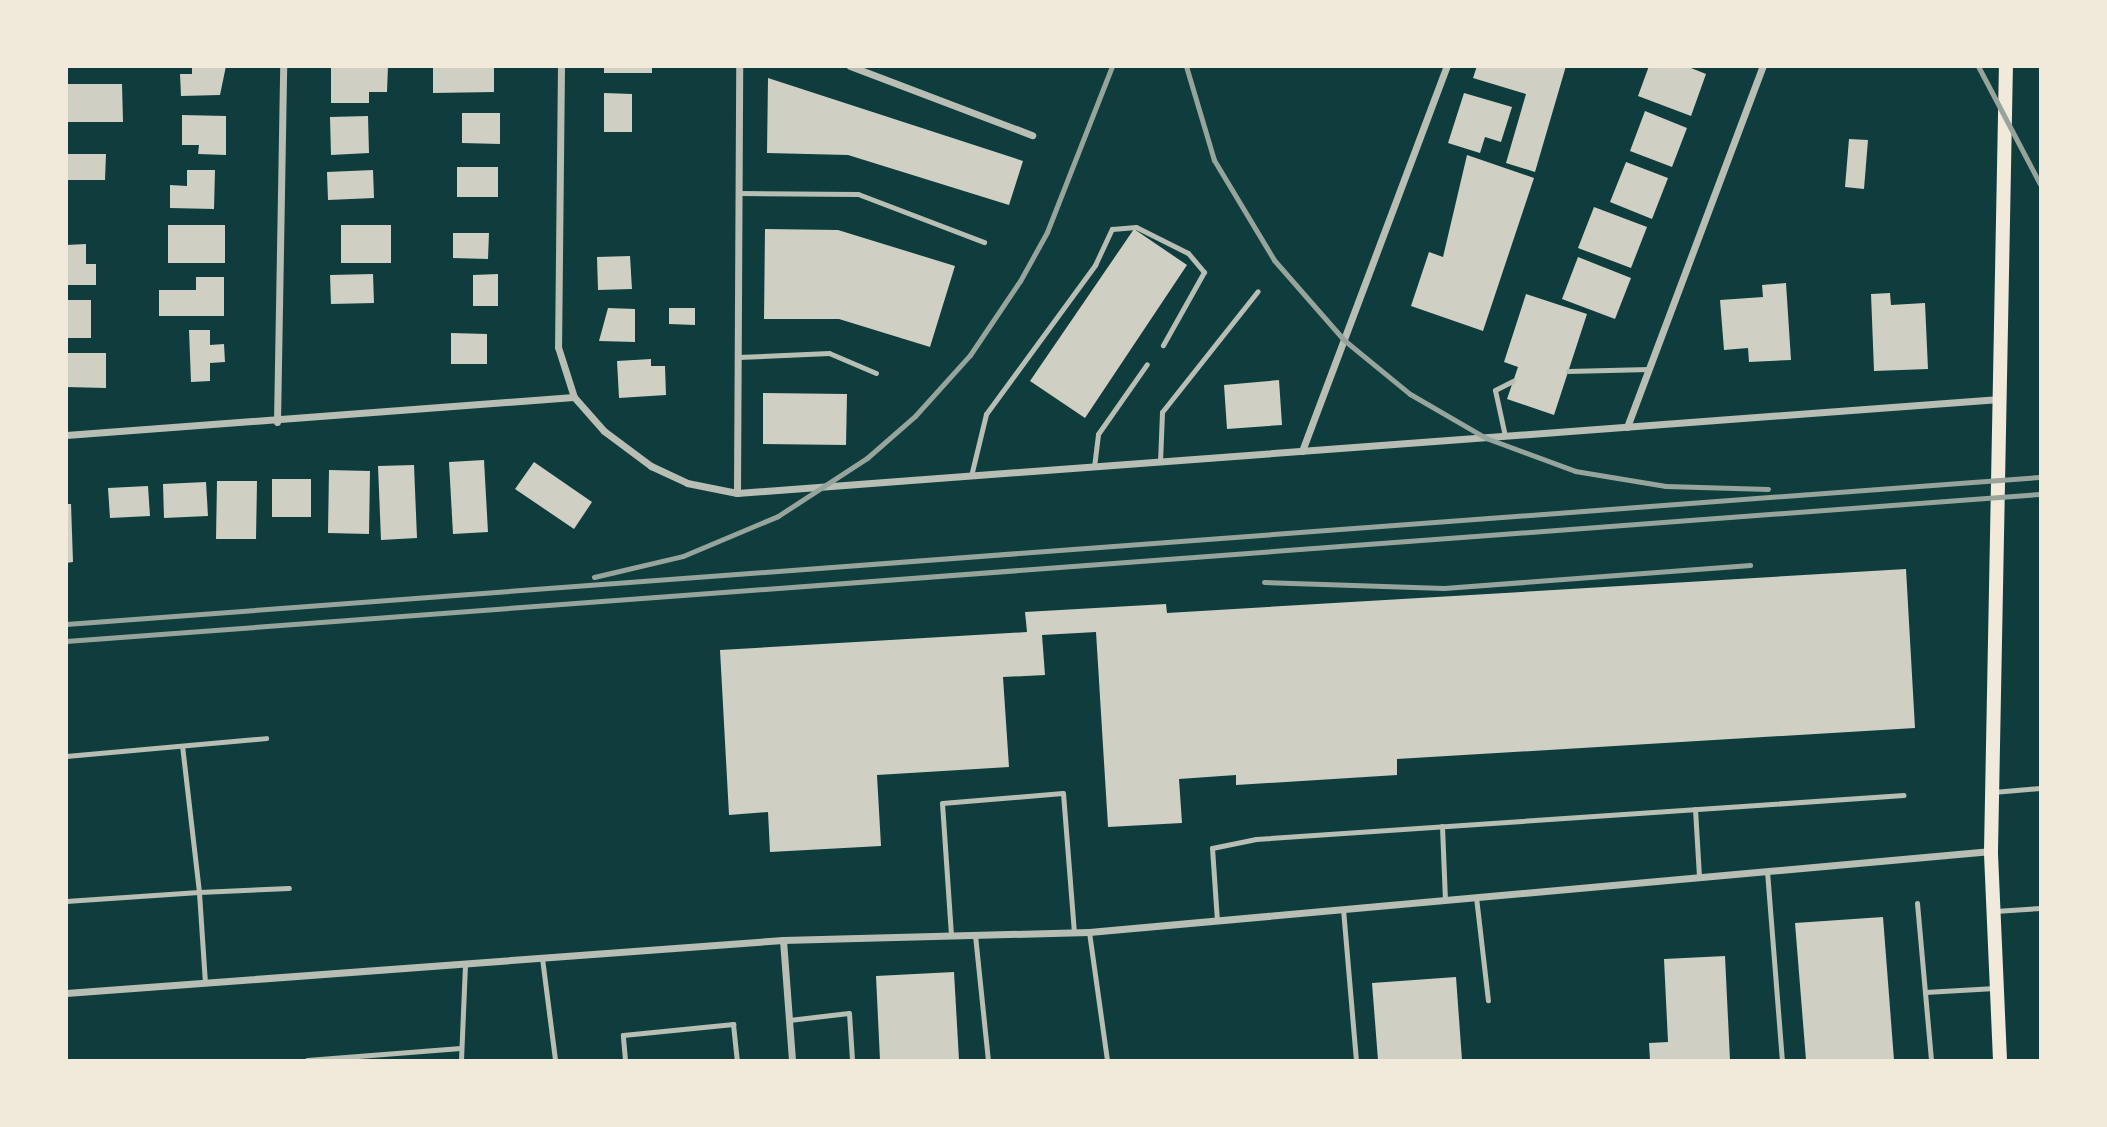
<!DOCTYPE html>
<style>
body{margin:0}
#map{position:relative;width:2107px;height:1127px;overflow:hidden;background:#0f3d3e;font-family:Raleway,sans-serif}
div>[style]{position:absolute}
[style*='--x']{left:calc(var(--x)*1px);top:calc(var(--y)*1px);width:calc(var(--w)*1px);rotate:calc(var(--a)*1deg)}
.building>*{inset:0;background:#cfcfc3}
.service>*{height:5px;margin:-2.5px;padding:0 2.5px;transform-origin:2.5px;border-radius:2.5px;background:#b8beb3}
.minor>*{height:7px;margin:-3.5px;padding:0 3.5px;transform-origin:3.5px;border-radius:3.5px;background:#b8beb3}
.secondary>*{height:14px;margin:-7px;padding:0 7px;transform-origin:7px;border-radius:7px;background:#f1e9da}
.rail>*{height:5px;margin:-2.5px;padding:0 2.5px;transform-origin:2.5px;border-radius:2.5px;background:#97a49c}
span{translate:-50% -50%;white-space:nowrap;text-align:center;line-height:1.15;-webkit-text-stroke:5px #f1e9da;paint-order:stroke}
.frame{position:absolute;inset:0;border:68px solid #f1e9da;pointer-events:none}
</style>
<div id="map">
<div class="building">
<div style="clip-path:polygon(192px 66px,226px 66px,220px 95px,181px 96px,180px 74px,192px 74px)"></div>
<div style="clip-path:polygon(331px 66px,388px 66px,387px 92px,369px 92px,369px 103px,331px 103px)"></div>
<div style="clip-path:polygon(433px 66px,494px 66px,494px 92px,433px 93px)"></div>
<div style="clip-path:polygon(604px 66px,652px 66px,652px 73px,604px 73px)"></div>
<div style="clip-path:polygon(1477px 66px,1566px 66px,1535px 172px,1506px 163px,1526px 94px,1473px 78px)"></div>
<div style="clip-path:polygon(1649px 66px,1686px 66px,1706px 74px,1691px 116px,1638px 96px)"></div>
<div style="clip-path:polygon(768px 78px,1023px 161px,1009px 205px,848px 155px,767px 153px)"></div>
<div style="clip-path:polygon(66px 84px,122px 84px,123px 122px,66px 122px)"></div>
<div style="clip-path:polygon(604px 93px,632px 94px,632px 132px,604px 132px)"></div>
<div style="clip-path:polygon(1464px 93px,1512px 107px,1501px 142px,1485px 137px,1480px 153px,1448px 143px)"></div>
<div style="clip-path:polygon(1645px 111px,1687px 128px,1672px 167px,1630px 151px)"></div>
<div style="clip-path:polygon(462px 113px,500px 113px,500px 144px,462px 143px)"></div>
<div style="clip-path:polygon(182px 115px,226px 116px,226px 155px,198px 154px,199px 145px,182px 145px)"></div>
<div style="clip-path:polygon(368px 116px,369px 153px,331px 155px,330px 117px)"></div>
<div style="clip-path:polygon(1849px 139px,1868px 140px,1864px 189px,1845px 187px)"></div>
<div style="clip-path:polygon(66px 154px,106px 154px,105px 180px,66px 180px)"></div>
<div style="clip-path:polygon(1467px 155px,1534px 178px,1483px 331px,1411px 306px,1429px 252px,1443px 257px)"></div>
<div style="clip-path:polygon(1626px 162px,1668px 178px,1652px 219px,1610px 202px)"></div>
<div style="clip-path:polygon(457px 167px,498px 167px,498px 197px,457px 197px)"></div>
<div style="clip-path:polygon(187px 170px,215px 170px,214px 209px,170px 208px,170px 185px,187px 186px)"></div>
<div style="clip-path:polygon(373px 170px,374px 198px,328px 200px,327px 172px)"></div>
<div style="clip-path:polygon(1594px 207px,1647px 227px,1631px 268px,1578px 248px)"></div>
<div style="clip-path:polygon(168px 225px,225px 225px,225px 263px,168px 263px)"></div>
<div style="clip-path:polygon(341px 225px,391px 225px,391px 263px,341px 263px)"></div>
<div style="clip-path:polygon(765px 229px,838px 230px,955px 266px,930px 347px,839px 319px,764px 319px)"></div>
<div style="clip-path:polygon(1134px 229px,1187px 265px,1085px 418px,1030px 381px)"></div>
<div style="clip-path:polygon(453px 233px,489px 233px,488px 259px,453px 258px)"></div>
<div style="clip-path:polygon(86px 244px,86px 264px,96px 264px,96px 285px,66px 285px,66px 245px)"></div>
<div style="clip-path:polygon(630px 256px,632px 289px,598px 290px,597px 257px)"></div>
<div style="clip-path:polygon(1578px 257px,1631px 278px,1615px 319px,1562px 299px)"></div>
<div style="clip-path:polygon(373px 274px,374px 303px,331px 304px,330px 275px)"></div>
<div style="clip-path:polygon(498px 274px,498px 306px,473px 306px,473px 275px)"></div>
<div style="clip-path:polygon(196px 277px,224px 277px,224px 316px,159px 316px,159px 290px,196px 290px)"></div>
<div style="clip-path:polygon(1786px 283px,1791px 360px,1749px 362px,1748px 348px,1724px 350px,1720px 300px,1763px 297px,1762px 285px)"></div>
<div style="clip-path:polygon(1890px 293px,1891px 305px,1925px 303px,1928px 369px,1874px 371px,1871px 294px)"></div>
<div style="clip-path:polygon(1526px 294px,1587px 314px,1554px 415px,1507px 399px,1518px 367px,1504px 362px)"></div>
<div style="clip-path:polygon(66px 300px,91px 300px,91px 338px,66px 338px)"></div>
<div style="clip-path:polygon(608px 308px,635px 309px,635px 342px,599px 341px)"></div>
<div style="clip-path:polygon(669px 308px,695px 308px,695px 325px,669px 324px)"></div>
<div style="clip-path:polygon(189px 330px,210px 330px,210px 345px,224px 344px,225px 362px,210px 363px,210px 381px,191px 382px)"></div>
<div style="clip-path:polygon(451px 333px,487px 334px,487px 364px,451px 364px)"></div>
<div style="clip-path:polygon(66px 353px,106px 353px,106px 388px,66px 387px)"></div>
<div style="clip-path:polygon(651px 359px,651px 366px,665px 366px,666px 395px,619px 398px,617px 361px)"></div>
<div style="clip-path:polygon(1279px 380px,1282px 425px,1227px 429px,1224px 385px)"></div>
<div style="clip-path:polygon(763px 393px,847px 394px,846px 445px,763px 444px)"></div>
<div style="clip-path:polygon(484px 460px,488px 532px,453px 534px,449px 462px)"></div>
<div style="clip-path:polygon(534px 462px,592px 502px,574px 529px,515px 489px)"></div>
<div style="clip-path:polygon(414px 465px,417px 538px,381px 540px,378px 466px)"></div>
<div style="clip-path:polygon(329px 470px,370px 471px,369px 534px,328px 533px)"></div>
<div style="clip-path:polygon(272px 479px,311px 479px,311px 517px,272px 517px)"></div>
<div style="clip-path:polygon(217px 481px,257px 481px,256px 539px,216px 539px)"></div>
<div style="clip-path:polygon(206px 482px,208px 516px,164px 518px,163px 484px)"></div>
<div style="clip-path:polygon(148px 486px,150px 516px,110px 518px,108px 488px)"></div>
<div style="clip-path:polygon(66px 504px,71px 504px,73px 562px,66px 563px)"></div>
<div style="clip-path:polygon(1906px 569px,1915px 728px,1397px 759px,1397px 775px,1236px 785px,1236px 775px,1179px 779px,1182px 823px,1108px 827px,1096px 632px,1042px 635px,1045px 675px,1003px 677px,1009px 767px,877px 775px,881px 846px,770px 852px,768px 812px,729px 815px,720px 650px,1027px 632px,1025px 612px,1166px 604px,1167px 613px)"></div>
<div style="clip-path:polygon(1883px 917px,1894px 1060px,1806px 1060px,1795px 923px)"></div>
<div style="clip-path:polygon(1725px 956px,1730px 1060px,1650px 1060px,1649px 1043px,1668px 1042px,1664px 959px)"></div>
<div style="clip-path:polygon(954px 972px,959px 1060px,880px 1060px,876px 976px)"></div>
<div style="clip-path:polygon(1456px 977px,1462px 1060px,1378px 1060px,1372px 983px)"></div>
</div>
<div class="service">
<div style="--x:738;--y:193;--w:120;--a:0.5"></div>
<div style="--x:858;--y:194;--w:135;--a:20.9"></div>
<div style="--x:738;--y:357;--w:91;--a:-2.5"></div>
<div style="--x:829;--y:353;--w:51;--a:23.1"></div>
<div style="--x:1568;--y:371;--w:81;--a:-1.4"></div>
<div style="--x:1505;--y:436;--w:47;--a:-102.3"></div>
<div style="--x:1495;--y:390;--w:20;--a:-27"></div>
<div style="--x:1160;--y:462;--w:50;--a:-87.7"></div>
<div style="--x:1162;--y:412;--w:154;--a:-51.6"></div>
<div style="--x:1094;--y:467;--w:33;--a:-83"></div>
<div style="--x:1098;--y:434;--w:85;--a:-55"></div>
<div style="--x:971;--y:476;--w:64;--a:-76.4"></div>
<div style="--x:986;--y:414;--w:185;--a:-53.8"></div>
<div style="--x:1095;--y:265;--w:40;--a:-65"></div>
<div style="--x:1112;--y:229;--w:24;--a:-5"></div>
<div style="--x:1136;--y:227;--w:58;--a:26.6"></div>
<div style="--x:1188;--y:253;--w:25;--a:50"></div>
<div style="--x:1204;--y:272;--w:84;--a:119.3"></div>
<div style="--x:66;--y:756;--w:201;--a:-5.1"></div>
<div style="--x:1993;--y:792;--w:47;--a:-4.9"></div>
<div style="--x:1695;--y:809;--w:68;--a:86.6"></div>
<div style="--x:1442;--y:826;--w:74;--a:87.7"></div>
<div style="--x:1767;--y:871;--w:190;--a:85.5"></div>
<div style="--x:1476;--y:897;--w:104;--a:83.4"></div>
<div style="--x:66;--y:901;--w:133;--a:-3.9"></div>
<div style="--x:199;--y:892;--w:147;--a:-96.6"></div>
<div style="--x:1917;--y:903;--w:158;--a:84.9"></div>
<div style="--x:1343;--y:909;--w:152;--a:85.1"></div>
<div style="--x:1995;--y:911;--w:45;--a:-3.8"></div>
<div style="--x:1217;--y:921;--w:73;--a:-93.9"></div>
<div style="--x:1212;--y:848;--w:45;--a:-11.6"></div>
<div style="--x:1256;--y:839;--w:649;--a:-3.88"></div>
<div style="--x:1089;--y:932;--w:129;--a:82"></div>
<div style="--x:951;--y:935;--w:132;--a:-93.9"></div>
<div style="--x:942;--y:803;--w:121;--a:-4.7"></div>
<div style="--x:1063;--y:793;--w:139;--a:85.5"></div>
<div style="--x:975;--y:935;--w:126;--a:84.1"></div>
<div style="--x:542;--y:958;--w:103;--a:82.7"></div>
<div style="--x:205;--y:983;--w:91;--a:-93.8"></div>
<div style="--x:199;--y:892;--w:90;--a:-2.5"></div>
<div style="--x:1925;--y:992;--w:70;--a:-3.3"></div>
<div style="--x:789;--y:1020;--w:60;--a:-6.7"></div>
<div style="--x:849;--y:1013;--w:47;--a:86.3"></div>
<div style="--x:307;--y:1060;--w:154;--a:-4.5"></div>
<div style="--x:461;--y:1060;--w:96;--a:-87.6"></div>
<div style="--x:625;--y:1060;--w:25;--a:-95"></div>
<div style="--x:623;--y:1035;--w:111;--a:-5.7"></div>
<div style="--x:733;--y:1024;--w:36;--a:84"></div>
</div>
<div class="minor">
<div style="--x:561;--y:66;--w:281;--a:90.6"></div>
<div style="--x:558;--y:347;--w:52;--a:72.3"></div>
<div style="--x:850;--y:66;--w:195;--a:20.8"></div>
<div style="--x:277;--y:422;--w:356;--a:-89"></div>
<div style="--x:1627;--y:427;--w:386;--a:-69.4"></div>
<div style="--x:66;--y:435;--w:509;--a:-4.28"></div>
<div style="--x:574;--y:397;--w:45;--a:48.6"></div>
<div style="--x:604;--y:431;--w:59;--a:36.7"></div>
<div style="--x:651;--y:466;--w:40;--a:25"></div>
<div style="--x:687;--y:483;--w:51;--a:11.3"></div>
<div style="--x:737;--y:493;--w:1266;--a:-4.26"></div>
<div style="--x:1302;--y:451;--w:411;--a:-69.4"></div>
<div style="--x:737;--y:493;--w:427;--a:-89.7"></div>
<div style="--x:783;--y:940;--w:120;--a:85.7"></div>
<div style="--x:66;--y:993;--w:719;--a:-4.23"></div>
<div style="--x:783;--y:940;--w:306;--a:-1.5"></div>
<div style="--x:1089;--y:932;--w:906;--a:-5.13"></div>
</div>
<div class="secondary">
<div style="--x:2000;--y:1060;--w:209;--a:-92.5"></div>
<div style="--x:1991;--y:851;--w:785;--a:-88.91"></div>
</div>
<div class="rail">
<div style="--x:1186;--y:66;--w:98;--a:73.4"></div>
<div style="--x:1214;--y:160;--w:117;--a:59"></div>
<div style="--x:1274;--y:260;--w:106;--a:48.8"></div>
<div style="--x:1344;--y:340;--w:85;--a:39.3"></div>
<div style="--x:1410;--y:394;--w:88;--a:30.1"></div>
<div style="--x:1486;--y:438;--w:95;--a:20.3"></div>
<div style="--x:1575;--y:471;--w:92;--a:9.4"></div>
<div style="--x:1666;--y:486;--w:102;--a:1.7"></div>
<div style="--x:1978;--y:66;--w:133;--a:62.3"></div>
<div style="--x:594;--y:577;--w:91;--a:-13.3"></div>
<div style="--x:683;--y:556;--w:103;--a:-22.8"></div>
<div style="--x:778;--y:516;--w:106;--a:-33.1"></div>
<div style="--x:867;--y:458;--w:64;--a:-41.2"></div>
<div style="--x:915;--y:416;--w:82;--a:-48"></div>
<div style="--x:970;--y:355;--w:89;--a:-56"></div>
<div style="--x:1020;--y:281;--w:56;--a:-61.1"></div>
<div style="--x:1047;--y:232;--w:178;--a:-68.6"></div>
<div style="--x:1264;--y:582;--w:180;--a:1.9"></div>
<div style="--x:1444;--y:588;--w:307;--a:-4.3"></div>
<div style="--x:66;--y:624;--w:1979;--a:-4.26"></div>
<div style="--x:66;--y:641;--w:1979;--a:-4.26"></div>
</div>
<div class="frame"></div>
</div>
